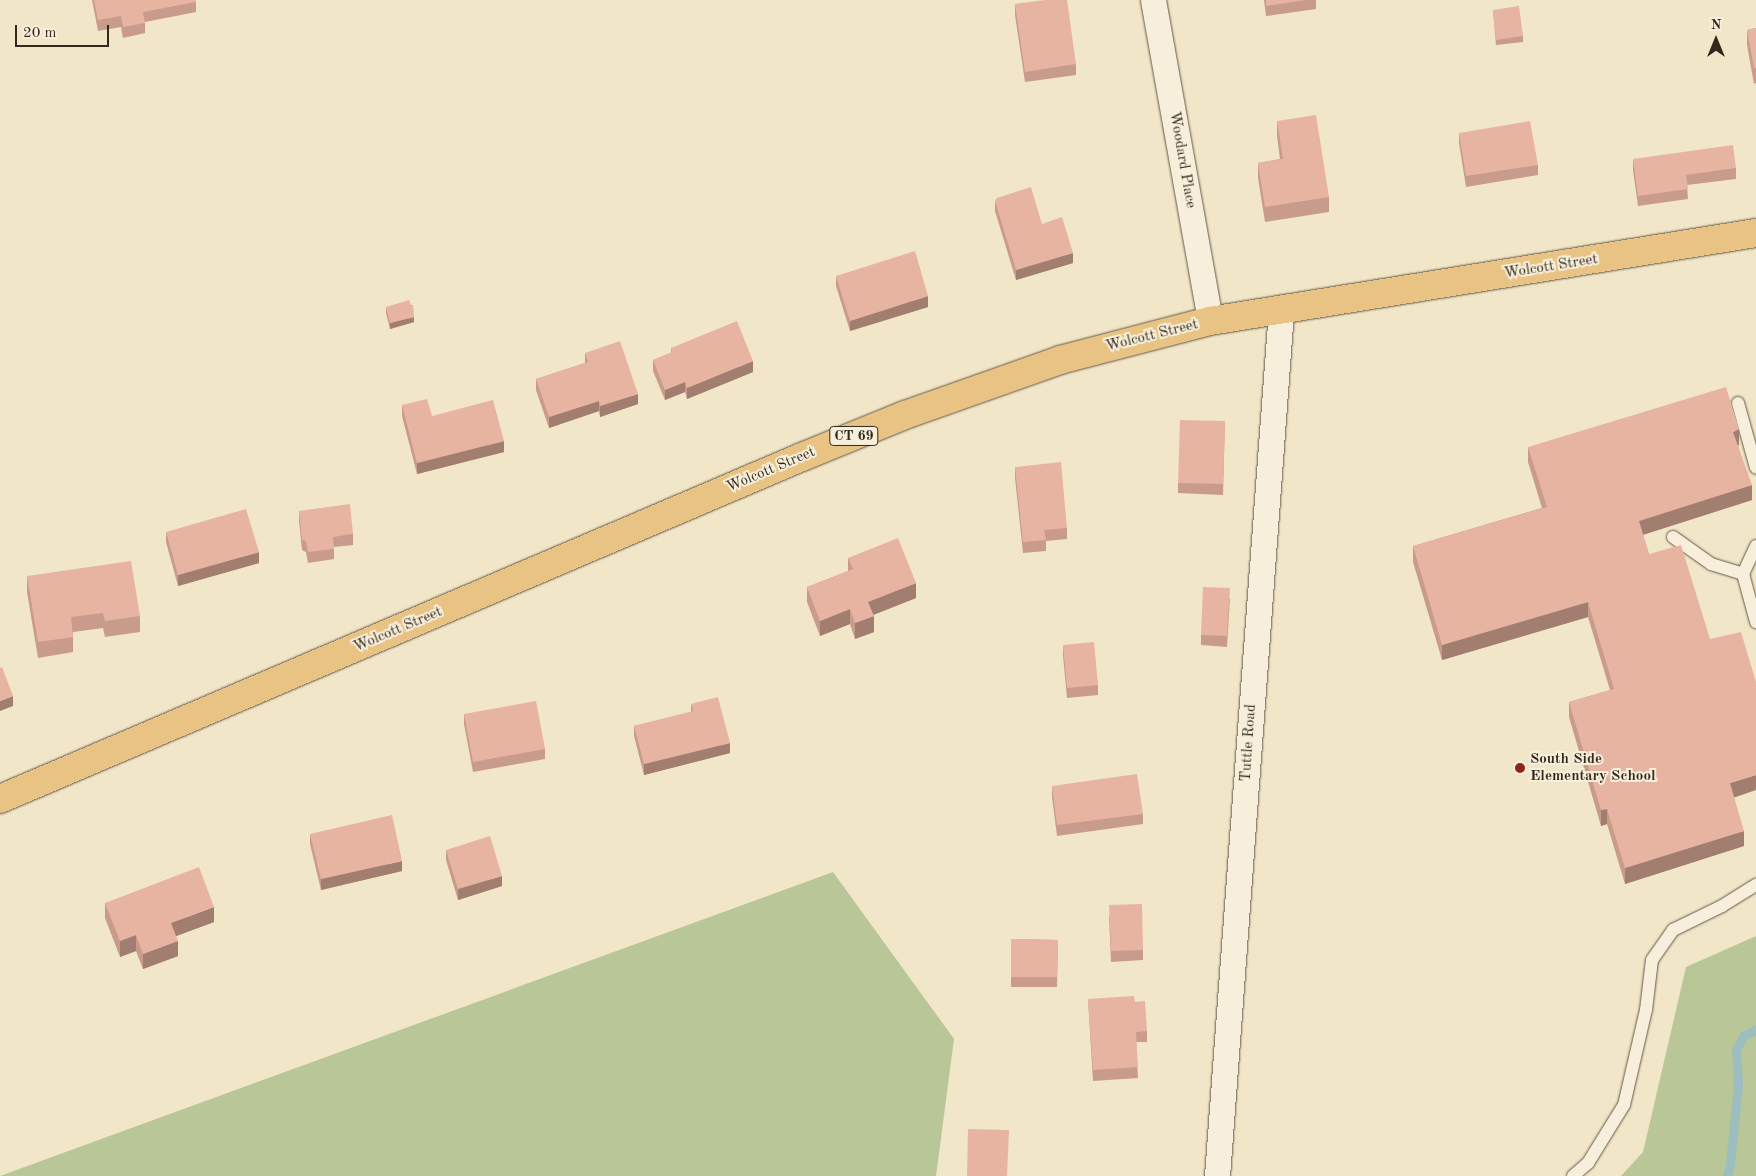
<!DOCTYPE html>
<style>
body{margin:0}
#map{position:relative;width:1756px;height:1176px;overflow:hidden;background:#f2e6c8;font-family:"Old Standard TT",serif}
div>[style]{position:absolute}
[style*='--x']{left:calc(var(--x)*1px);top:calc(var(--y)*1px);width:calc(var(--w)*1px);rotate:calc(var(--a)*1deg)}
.green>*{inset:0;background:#b8c698}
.stream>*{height:9px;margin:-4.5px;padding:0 4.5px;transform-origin:4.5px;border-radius:4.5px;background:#9dbebe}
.roads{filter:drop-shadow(0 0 1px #625847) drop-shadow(0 0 1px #625847)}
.lane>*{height:12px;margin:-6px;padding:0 6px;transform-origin:6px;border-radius:6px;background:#f7efdb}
.street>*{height:25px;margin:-12.5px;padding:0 12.5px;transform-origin:12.5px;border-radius:12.5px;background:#f7efdb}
.primary>*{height:28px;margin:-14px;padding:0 14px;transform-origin:14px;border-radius:14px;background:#e9c384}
.wall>*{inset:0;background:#c89b8b}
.shaded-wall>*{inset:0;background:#a27e71}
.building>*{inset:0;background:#e8b4a2}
.dots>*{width:14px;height:14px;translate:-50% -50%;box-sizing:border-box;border:2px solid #f7efdb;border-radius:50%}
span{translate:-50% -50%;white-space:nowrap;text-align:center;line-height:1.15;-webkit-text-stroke:4px #f7efdb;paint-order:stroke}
.shield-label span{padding:1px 4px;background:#f7efdb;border:1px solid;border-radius:4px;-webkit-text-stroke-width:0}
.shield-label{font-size:14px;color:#32281c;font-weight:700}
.street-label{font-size:15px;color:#32281c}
.poi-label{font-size:15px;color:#32281c;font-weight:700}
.left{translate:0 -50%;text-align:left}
.north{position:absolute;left:1691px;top:15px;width:50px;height:50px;-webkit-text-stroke:4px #f7efdb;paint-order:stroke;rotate:0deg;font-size:14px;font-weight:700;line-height:20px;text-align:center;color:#32281c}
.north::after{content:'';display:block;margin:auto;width:18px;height:22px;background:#32281c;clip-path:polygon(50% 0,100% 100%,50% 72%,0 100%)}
.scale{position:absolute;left:15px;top:25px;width:94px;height:22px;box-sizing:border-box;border:2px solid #32281c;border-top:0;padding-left:6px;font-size:15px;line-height:18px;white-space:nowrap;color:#32281c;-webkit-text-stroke:4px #f7efdb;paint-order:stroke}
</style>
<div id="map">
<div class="green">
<div style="clip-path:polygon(833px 872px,954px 1039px,936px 1176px,0 1176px)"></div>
<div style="clip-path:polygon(1756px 936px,1756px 1176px,1621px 1176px,1643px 1152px,1686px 967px)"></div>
</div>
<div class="stream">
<div style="--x:1727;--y:1176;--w:12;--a:-76"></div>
<div style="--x:1730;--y:1164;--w:79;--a:-84.2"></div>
<div style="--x:1738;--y:1085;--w:35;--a:-93"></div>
<div style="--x:1736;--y:1050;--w:16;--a:-63"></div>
<div style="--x:1743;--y:1036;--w:15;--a:-28"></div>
</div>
<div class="roads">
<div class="lane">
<div style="--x:1738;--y:403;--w:67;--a:74.5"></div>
<div style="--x:1673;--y:537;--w:47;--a:35.4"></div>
<div style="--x:1711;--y:564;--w:34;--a:17"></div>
<div style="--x:1756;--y:546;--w:31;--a:115"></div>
<div style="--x:1743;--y:574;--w:50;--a:74.8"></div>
<div style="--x:1573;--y:1176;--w:20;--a:-41"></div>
<div style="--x:1588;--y:1163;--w:68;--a:-58.2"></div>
<div style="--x:1624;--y:1105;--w:98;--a:-77"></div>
<div style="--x:1646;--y:1010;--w:50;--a:-83.2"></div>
<div style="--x:1652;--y:960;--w:37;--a:-55"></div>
<div style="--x:1673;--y:930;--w:55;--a:-26.1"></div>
<div style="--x:1722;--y:906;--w:40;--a:-32"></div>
</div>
<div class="street">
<div style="--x:1153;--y:0;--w:326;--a:79.9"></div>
<div style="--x:1217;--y:1176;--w:868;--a:-85.77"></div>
</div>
<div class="primary">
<div style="--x:0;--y:799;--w:872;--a:-23.1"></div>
<div style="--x:802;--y:457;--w:111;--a:-22.2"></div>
<div style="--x:905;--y:415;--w:164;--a:-19.5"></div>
<div style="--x:1060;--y:360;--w:155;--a:-14.6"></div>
<div style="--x:1210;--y:321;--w:553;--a:-9.16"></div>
</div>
</div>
<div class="wall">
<div style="clip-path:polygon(92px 0,196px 0,196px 12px,145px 22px,145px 33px,123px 38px,121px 27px,98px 31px)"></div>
<div style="clip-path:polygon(1264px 0,1316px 0,1316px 9px,1266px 16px)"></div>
<div style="clip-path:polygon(1015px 4px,1076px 64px,1076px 75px,1025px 82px,1015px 15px)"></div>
<div style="clip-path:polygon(1493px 10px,1523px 36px,1523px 42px,1496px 45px)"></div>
<div style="clip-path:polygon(1756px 28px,1756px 83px,1754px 84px,1747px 45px,1747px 30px)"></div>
<div style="clip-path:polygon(1277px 121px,1329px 197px,1329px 212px,1265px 222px,1258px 178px,1258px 163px,1280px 159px,1277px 136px)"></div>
<div style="clip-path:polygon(1459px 133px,1538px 165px,1538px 175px,1466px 187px,1459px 143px)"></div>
<div style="clip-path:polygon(1633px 159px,1736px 168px,1736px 179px,1687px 185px,1688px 199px,1638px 206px,1633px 170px)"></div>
<div style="clip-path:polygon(995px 201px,1042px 224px,1073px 263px,1016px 280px,995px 211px)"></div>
<div style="clip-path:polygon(836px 276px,928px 307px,850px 331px,836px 286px)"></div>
<div style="clip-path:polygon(386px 307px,414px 322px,390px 329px,386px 313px)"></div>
<div style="clip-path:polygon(671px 348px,753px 372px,687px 399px,685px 392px,665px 400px,653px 371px,653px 360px,671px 353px)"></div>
<div style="clip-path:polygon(585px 353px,638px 404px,600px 417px,599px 411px,549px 428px,536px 390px,536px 379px,585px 363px)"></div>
<div style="clip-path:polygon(402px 405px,432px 416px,504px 452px,417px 474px,402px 416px)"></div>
<div style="clip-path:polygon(1225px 421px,1223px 495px,1178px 493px,1178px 483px)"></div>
<div style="clip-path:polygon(1738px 445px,1752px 500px,1643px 535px,1649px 554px,1734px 797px,1744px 846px,1625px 884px,1607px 824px,1601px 826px,1569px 717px,1569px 702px,1610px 690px,1588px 617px,1442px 660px,1413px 562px,1413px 546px,1542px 508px,1528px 462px,1528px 447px,1739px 445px)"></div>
<div style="clip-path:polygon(1015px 467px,1067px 528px,1067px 539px,1046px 541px,1046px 551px,1023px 553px,1015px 478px)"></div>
<div style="clip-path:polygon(299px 511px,353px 534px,353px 545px,334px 547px,334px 559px,308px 563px,306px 552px,302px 550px,299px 521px)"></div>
<div style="clip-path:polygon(166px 532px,259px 563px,178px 586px,166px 542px)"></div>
<div style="clip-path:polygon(848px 558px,916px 598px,873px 615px,874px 632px,855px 639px,850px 624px,820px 636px,807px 602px,807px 587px,848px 571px)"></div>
<div style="clip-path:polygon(27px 576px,140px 616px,140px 632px,105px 637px,103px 628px,73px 632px,73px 652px,38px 658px,27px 592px)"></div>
<div style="clip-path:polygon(1230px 598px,1227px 647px,1201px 645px,1201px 635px)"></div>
<div style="clip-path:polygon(1063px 645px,1098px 685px,1098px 695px,1067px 698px,1063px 656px)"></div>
<div style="clip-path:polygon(691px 704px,730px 753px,644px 775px,634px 736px,634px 726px,691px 712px)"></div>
<div style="clip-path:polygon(464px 714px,545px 749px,545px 759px,473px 772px,464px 724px)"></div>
<div style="clip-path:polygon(1052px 786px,1143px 814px,1143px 824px,1057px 836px,1052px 797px)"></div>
<div style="clip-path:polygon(310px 834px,402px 871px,321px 890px,310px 844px)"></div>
<div style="clip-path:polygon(446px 850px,502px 886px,458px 900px,446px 860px)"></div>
<div style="clip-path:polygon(105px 903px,214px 922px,176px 936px,178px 956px,143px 969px,136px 951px,120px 957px,105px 918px)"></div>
<div style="clip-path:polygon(1109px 916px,1143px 950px,1143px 960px,1111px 962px)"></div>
<div style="clip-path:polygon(1011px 939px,1058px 940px,1057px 987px,1011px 987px)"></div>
<div style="clip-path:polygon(1088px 999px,1135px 1002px,1147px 1031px,1147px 1042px,1136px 1042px,1138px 1078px,1093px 1081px)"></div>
</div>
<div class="shaded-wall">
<div style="clip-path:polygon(1073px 253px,1073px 263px,1016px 280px,1016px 270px)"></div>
<div style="clip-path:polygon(928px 296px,928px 307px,850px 331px,850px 321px)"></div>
<div style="clip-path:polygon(414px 317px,414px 322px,390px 329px,390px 323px)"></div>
<div style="clip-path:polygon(753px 361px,753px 372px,687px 399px,687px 388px)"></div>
<div style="clip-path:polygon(685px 382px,685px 392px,665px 400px,665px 390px)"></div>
<div style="clip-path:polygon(638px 394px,638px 404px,600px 417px,600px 406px)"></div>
<div style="clip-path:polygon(599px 401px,599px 411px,549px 428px,549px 417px)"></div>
<div style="clip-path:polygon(1739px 429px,1739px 445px,1733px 447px,1733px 432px)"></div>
<div style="clip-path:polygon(504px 441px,504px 452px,417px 474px,417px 463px)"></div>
<div style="clip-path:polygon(1752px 485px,1752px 500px,1639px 536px,1639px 521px)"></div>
<div style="clip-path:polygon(259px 552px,259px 563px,178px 586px,178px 575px)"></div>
<div style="clip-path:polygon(916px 583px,916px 598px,868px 617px,868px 602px)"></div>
<div style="clip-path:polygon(1588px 602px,1588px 617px,1442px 660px,1442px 645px)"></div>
<div style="clip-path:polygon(850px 609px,850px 624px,820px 636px,820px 621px)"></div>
<div style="clip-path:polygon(874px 616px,874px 632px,855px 639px,855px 623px)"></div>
<div style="clip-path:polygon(13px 696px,13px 706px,0 711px,0 701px)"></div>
<div style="clip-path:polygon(730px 743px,730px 753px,644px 775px,644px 764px)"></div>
<div style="clip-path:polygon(1756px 775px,1756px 790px,1730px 799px,1730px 783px)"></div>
<div style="clip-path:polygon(1607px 809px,1607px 824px,1601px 826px,1601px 810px)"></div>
<div style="clip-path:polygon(1744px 831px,1744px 846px,1625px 884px,1625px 868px)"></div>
<div style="clip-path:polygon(402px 861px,402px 871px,321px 890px,321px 879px)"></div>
<div style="clip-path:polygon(502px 876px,502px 886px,458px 900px,458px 889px)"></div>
<div style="clip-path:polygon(214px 907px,214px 922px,171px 938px,171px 923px)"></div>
<div style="clip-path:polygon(136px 935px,136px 951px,120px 957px,120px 941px)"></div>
<div style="clip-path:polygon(178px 941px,178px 956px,143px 969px,143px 954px)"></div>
</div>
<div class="building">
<div style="clip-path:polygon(94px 0,196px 0,196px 2px,143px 12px,145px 23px,123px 27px,121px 16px,98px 20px)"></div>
<div style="clip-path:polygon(1045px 0,1067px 0,1076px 64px,1025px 72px,1015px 4px)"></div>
<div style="clip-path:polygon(1266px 0,1306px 0,1266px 6px)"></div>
<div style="clip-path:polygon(1519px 6px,1523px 36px,1496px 40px,1493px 10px)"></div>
<div style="clip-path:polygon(1756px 28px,1756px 68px,1754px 68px,1747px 30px)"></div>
<div style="clip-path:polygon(1316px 115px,1329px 197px,1265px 207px,1258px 163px,1283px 159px,1277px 121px)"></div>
<div style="clip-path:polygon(1530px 121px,1538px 165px,1466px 176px,1459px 133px)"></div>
<div style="clip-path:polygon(1733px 145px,1736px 168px,1686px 175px,1688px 189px,1638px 196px,1633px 159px)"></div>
<div style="clip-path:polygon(1031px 187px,1042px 224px,1062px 217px,1073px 253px,1016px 270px,995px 201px,997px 198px)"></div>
<div style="clip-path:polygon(915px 251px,928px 296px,850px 321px,836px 276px)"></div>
<div style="clip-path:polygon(409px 300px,411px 305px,413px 305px,414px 317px,390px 323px,386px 307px)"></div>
<div style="clip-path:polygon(737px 321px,753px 361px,687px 388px,685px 382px,665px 390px,653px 360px,672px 352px,671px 348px)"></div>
<div style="clip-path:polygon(620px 341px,638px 394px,600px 406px,599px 401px,549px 417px,536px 379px,588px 362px,585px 353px)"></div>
<div style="clip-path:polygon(1726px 387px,1739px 429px,1733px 432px,1752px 485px,1639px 521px,1649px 554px,1681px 545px,1710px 639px,1741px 632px,1756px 682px,1756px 775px,1730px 783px,1744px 831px,1625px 868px,1607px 809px,1601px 810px,1569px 702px,1614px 689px,1588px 602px,1442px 645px,1413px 546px,1547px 507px,1528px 447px)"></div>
<div style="clip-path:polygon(427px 399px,432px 416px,493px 400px,504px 441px,417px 463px,402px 405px)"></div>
<div style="clip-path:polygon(1180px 420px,1225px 421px,1223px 484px,1178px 483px)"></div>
<div style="clip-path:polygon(1061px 462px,1067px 528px,1044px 530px,1046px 540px,1023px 542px,1015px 467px)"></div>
<div style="clip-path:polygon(350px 504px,353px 534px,333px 537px,334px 549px,308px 552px,306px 541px,302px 540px,299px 511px)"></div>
<div style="clip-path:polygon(246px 509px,259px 552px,178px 575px,166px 532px)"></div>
<div style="clip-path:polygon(898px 538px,916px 583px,868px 602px,874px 616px,855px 623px,850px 609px,820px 621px,807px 587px,853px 569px,848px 558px)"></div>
<div style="clip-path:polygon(131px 561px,140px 616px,105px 621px,103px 613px,71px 617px,73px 637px,38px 642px,27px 576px)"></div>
<div style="clip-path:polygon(1203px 587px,1230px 588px,1227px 636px,1201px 635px)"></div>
<div style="clip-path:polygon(1094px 642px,1098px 685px,1067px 688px,1063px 645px)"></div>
<div style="clip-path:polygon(2px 667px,13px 696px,0 701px,0 668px)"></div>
<div style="clip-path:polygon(718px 697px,730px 743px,644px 764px,634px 726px,693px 711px,691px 704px)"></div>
<div style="clip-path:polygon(536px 701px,545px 749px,473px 762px,464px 714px)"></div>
<div style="clip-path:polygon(1137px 774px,1143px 814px,1057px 825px,1052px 786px)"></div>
<div style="clip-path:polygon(392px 815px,402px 861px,321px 879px,310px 834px)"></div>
<div style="clip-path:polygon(490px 836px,502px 876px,458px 889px,446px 850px)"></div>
<div style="clip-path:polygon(199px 867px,214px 907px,171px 923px,178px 941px,143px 954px,136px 935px,120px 941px,105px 903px)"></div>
<div style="clip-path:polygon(1142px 904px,1143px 950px,1111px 951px,1109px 905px)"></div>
<div style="clip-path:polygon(1011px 939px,1058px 940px,1057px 977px,1011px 977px)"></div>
<div style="clip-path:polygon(1134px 996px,1135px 1002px,1145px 1001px,1147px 1031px,1136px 1032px,1138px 1067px,1093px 1070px,1088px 999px)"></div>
<div style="clip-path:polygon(968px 1129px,1009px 1130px,1007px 1176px,967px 1176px)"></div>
</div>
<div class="dots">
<div style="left:1520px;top:768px;background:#8f2418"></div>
</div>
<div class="shield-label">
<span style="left:854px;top:436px">CT 69</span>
</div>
<div class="street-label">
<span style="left:1182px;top:160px;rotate:80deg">Woodard Place</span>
<span style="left:1551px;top:267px;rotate:-9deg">Wolcott Street</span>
<span style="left:1152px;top:336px;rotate:-14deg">Wolcott Street</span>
<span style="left:771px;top:470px;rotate:-23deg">Wolcott Street</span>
<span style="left:398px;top:630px;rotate:-23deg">Wolcott Street</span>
<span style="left:1249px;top:743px;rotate:-86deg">Tuttle Road</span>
</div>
<div class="poi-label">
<span class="left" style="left:1530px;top:768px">South Side<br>Elementary School</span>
</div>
<div class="north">N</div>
<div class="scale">20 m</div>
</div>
